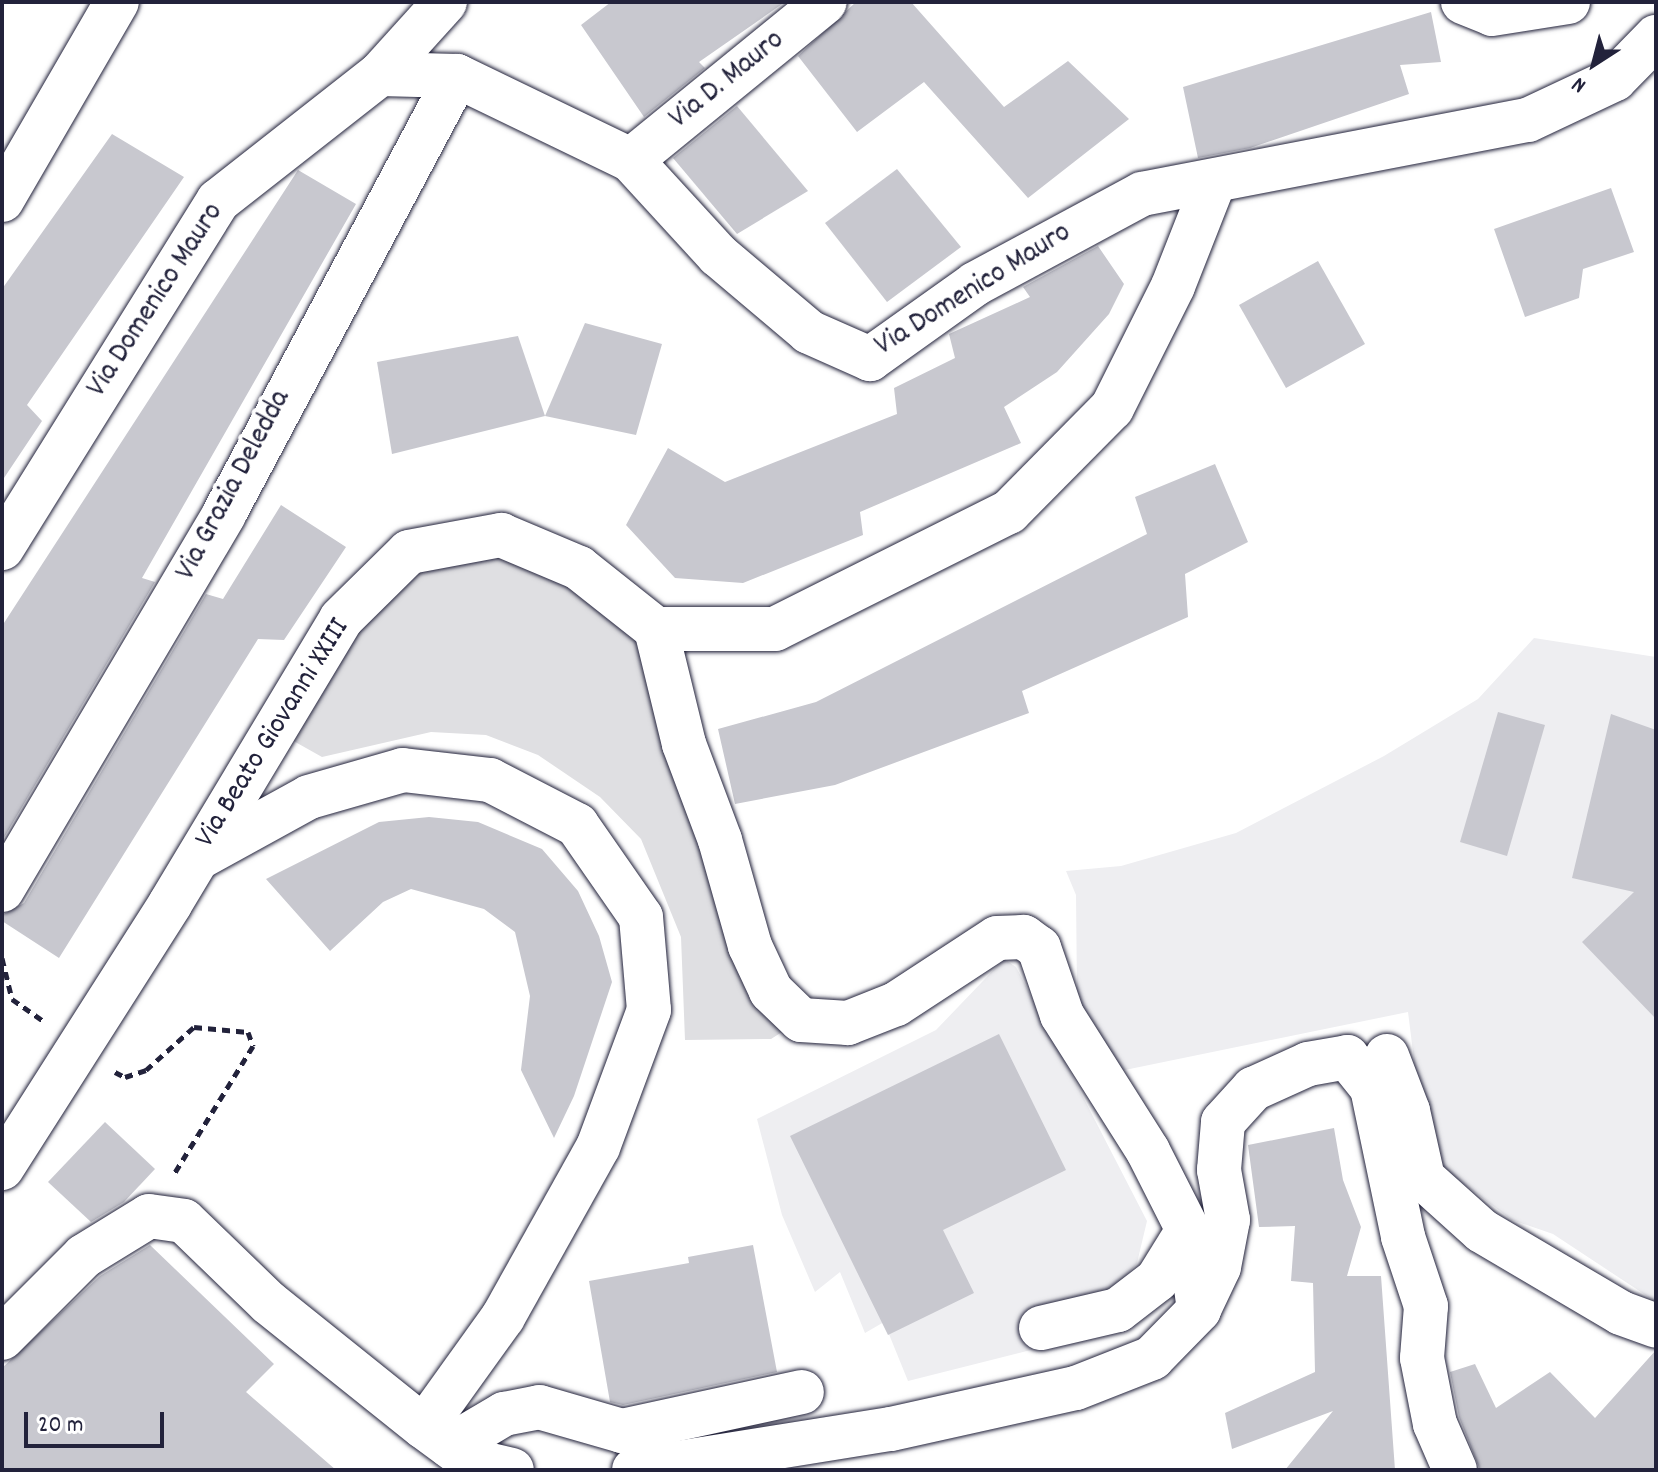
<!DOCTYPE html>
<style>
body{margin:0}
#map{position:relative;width:1658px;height:1472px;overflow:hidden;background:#fff;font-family:Dekko,sans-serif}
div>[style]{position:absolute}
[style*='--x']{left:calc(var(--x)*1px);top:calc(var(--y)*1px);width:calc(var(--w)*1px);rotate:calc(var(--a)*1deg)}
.built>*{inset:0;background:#eeeef1}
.green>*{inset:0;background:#dfdfe2}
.building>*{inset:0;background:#c8c8cf}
.path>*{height:5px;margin-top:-2.5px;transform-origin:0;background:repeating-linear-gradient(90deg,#22223b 0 8px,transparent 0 14px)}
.roads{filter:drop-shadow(0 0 2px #22223b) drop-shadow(0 0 2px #22223b)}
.minor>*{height:44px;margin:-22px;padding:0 22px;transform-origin:22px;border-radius:22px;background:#fff}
span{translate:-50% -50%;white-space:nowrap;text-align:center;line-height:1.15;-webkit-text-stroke:8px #fff;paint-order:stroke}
.street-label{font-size:30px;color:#22223b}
.frame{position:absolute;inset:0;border:4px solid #22223b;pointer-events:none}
.north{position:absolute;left:1554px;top:24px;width:80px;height:80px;-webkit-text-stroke:6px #fff;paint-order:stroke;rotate:216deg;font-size:22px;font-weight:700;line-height:32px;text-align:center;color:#22223b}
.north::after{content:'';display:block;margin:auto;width:28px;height:36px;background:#22223b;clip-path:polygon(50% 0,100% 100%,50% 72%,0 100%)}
.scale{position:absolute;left:24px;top:1412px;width:140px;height:36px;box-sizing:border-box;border:4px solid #22223b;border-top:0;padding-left:10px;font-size:24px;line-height:28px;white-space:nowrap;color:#22223b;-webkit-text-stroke:6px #fff;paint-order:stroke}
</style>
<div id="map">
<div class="built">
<div style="clip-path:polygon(1534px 638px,1656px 657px,1656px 1302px,1553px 1234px,1512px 1220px,1444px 1169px,1418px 1092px,1408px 1012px,1115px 1072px,1077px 994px,1076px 895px,1066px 871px,1121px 866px,1236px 833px,1384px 756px,1478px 699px)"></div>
<div style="clip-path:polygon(1004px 959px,1016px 967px,1147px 1221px,1137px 1263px,1116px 1287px,1040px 1310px,1043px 1347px,908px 1381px,884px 1322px,865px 1333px,840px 1272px,815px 1292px,782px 1215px,757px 1119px,936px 1030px)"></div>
</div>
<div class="green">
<div style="clip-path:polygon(501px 535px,656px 629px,684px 744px,801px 1020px,771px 1039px,685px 1040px,681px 937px,641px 839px,600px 797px,538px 755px,486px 735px,431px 732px,322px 757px,274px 730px,409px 552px)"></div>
</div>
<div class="building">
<div style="clip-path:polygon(611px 2px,785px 2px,699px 62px,705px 68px,644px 117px,581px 25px)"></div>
<div style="clip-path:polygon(856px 2px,911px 2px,1004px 107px,1068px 61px,1129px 119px,1028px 198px,924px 82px,857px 132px,798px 56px)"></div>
<div style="clip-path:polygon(1431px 12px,1441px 62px,1400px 65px,1409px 94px,1250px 148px,1198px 158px,1183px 87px)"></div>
<div style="clip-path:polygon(737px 106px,808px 191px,737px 234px,673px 158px)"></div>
<div style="clip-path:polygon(112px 134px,184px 177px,27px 405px,42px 421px,2px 481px,2px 289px)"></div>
<div style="clip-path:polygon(897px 169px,961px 247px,887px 302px,825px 223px)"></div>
<div style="clip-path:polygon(298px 170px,356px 204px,142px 578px,155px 582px,2px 841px,2px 626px)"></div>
<div style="clip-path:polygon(1611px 188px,1634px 252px,1583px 269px,1579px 298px,1525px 317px,1494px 229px)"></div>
<div style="clip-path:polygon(1098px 246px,1124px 284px,1109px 314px,1057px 372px,1004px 407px,1021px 443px,860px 512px,863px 535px,743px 583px,675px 578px,626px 525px,668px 448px,725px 482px,897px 414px,894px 388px,955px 358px,949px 334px,1030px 297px,1023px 287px)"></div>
<div style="clip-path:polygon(1318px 261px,1365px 344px,1286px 388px,1239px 305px)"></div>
<div style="clip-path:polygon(585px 323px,662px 344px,636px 435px,545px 416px)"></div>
<div style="clip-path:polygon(518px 336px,545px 416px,392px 454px,377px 362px)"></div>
<div style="clip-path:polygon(1215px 464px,1248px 542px,1185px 574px,1188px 617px,1022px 691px,1029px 713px,835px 785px,735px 804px,718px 729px,816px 702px,1147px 534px,1135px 497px)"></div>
<div style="clip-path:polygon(281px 505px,346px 547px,284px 640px,258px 639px,59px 958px,2px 921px,2px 915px,24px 903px,206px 594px,223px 599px)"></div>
<div style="clip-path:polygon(1498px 712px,1545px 725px,1507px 856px,1460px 842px)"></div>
<div style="clip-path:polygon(1611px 714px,1656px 730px,1656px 1019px,1582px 942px,1634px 892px,1572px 878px)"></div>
<div style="clip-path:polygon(429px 817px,478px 822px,542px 849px,578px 891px,599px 936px,612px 982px,574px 1096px,554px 1138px,521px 1070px,530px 996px,515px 932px,484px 909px,411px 889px,383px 902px,330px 951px,266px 879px,379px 822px)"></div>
<div style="clip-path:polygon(999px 1034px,1066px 1170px,943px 1230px,974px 1293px,888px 1335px,790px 1136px)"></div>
<div style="clip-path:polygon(105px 1122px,155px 1169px,124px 1202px,91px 1222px,48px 1182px)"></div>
<div style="clip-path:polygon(1334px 1128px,1343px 1180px,1361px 1227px,1347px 1276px,1381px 1276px,1395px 1470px,1285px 1470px,1333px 1411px,1232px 1449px,1225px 1413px,1315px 1372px,1313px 1283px,1291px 1281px,1295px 1226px,1259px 1227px,1248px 1145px)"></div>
<div style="clip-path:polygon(150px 1245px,274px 1364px,246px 1392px,336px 1470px,2px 1470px,2px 1368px,100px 1276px)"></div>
<div style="clip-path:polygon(753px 1245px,777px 1372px,623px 1405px,610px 1402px,589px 1281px,689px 1263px,688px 1257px)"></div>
<div style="clip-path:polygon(1656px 1350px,1656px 1470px,1480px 1470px,1459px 1417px,1450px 1372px,1475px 1364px,1496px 1408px,1550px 1372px,1595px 1418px)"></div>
</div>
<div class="path">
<div style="--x:2;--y:958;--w:42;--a:76.3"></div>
<div style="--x:12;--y:999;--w:37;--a:35"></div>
<div style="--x:115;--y:1072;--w:11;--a:27"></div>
<div style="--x:125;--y:1077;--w:22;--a:-18"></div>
<div style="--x:146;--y:1070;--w:64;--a:-41.9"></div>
<div style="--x:194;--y:1027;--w:54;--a:5.3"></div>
<div style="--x:248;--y:1032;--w:15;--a:70"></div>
<div style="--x:253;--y:1046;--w:150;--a:121.7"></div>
</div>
<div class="roads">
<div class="minor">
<div style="--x:1463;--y:2;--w:31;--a:22"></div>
<div style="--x:1492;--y:14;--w:77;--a:-9"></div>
<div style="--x:380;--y:74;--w:97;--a:-47.9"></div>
<div style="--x:631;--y:160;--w:250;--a:-39.2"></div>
<div style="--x:2;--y:200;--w:229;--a:-59.9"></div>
<div style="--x:2;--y:548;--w:409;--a:-58.1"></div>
<div style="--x:218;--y:201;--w:206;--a:-38.1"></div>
<div style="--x:380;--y:74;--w:77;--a:1.5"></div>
<div style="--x:457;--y:76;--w:193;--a:25.8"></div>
<div style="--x:631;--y:160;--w:129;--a:47.5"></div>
<div style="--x:718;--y:255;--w:119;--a:40.2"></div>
<div style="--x:809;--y:332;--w:67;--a:23.9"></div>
<div style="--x:870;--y:359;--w:129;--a:-35.5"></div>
<div style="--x:975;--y:284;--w:190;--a:-28.3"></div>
<div style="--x:1142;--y:194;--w:393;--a:-10.9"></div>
<div style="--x:1528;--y:120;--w:96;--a:-25.2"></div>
<div style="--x:1615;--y:79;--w:59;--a:-45.7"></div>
<div style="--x:200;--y:857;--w:124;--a:-28.8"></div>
<div style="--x:309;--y:797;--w:98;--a:-16"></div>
<div style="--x:403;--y:770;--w:88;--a:6.6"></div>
<div style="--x:490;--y:780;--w:98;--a:27.3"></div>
<div style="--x:577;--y:825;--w:112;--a:55.2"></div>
<div style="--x:641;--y:917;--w:93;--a:85.1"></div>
<div style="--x:649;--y:1010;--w:146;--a:110.4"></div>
<div style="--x:598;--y:1147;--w:195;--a:119.2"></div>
<div style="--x:503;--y:1317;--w:135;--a:125.7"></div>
<div style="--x:2;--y:890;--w:437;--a:-59.4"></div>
<div style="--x:224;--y:514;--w:496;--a:-62"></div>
<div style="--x:1387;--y:1056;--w:59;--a:69.1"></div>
<div style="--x:1408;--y:1111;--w:69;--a:77.4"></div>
<div style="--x:1423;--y:1178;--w:79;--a:41.9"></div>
<div style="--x:1482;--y:1231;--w:161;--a:30.5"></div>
<div style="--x:1621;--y:1313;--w:37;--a:20"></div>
<div style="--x:2;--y:1168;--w:313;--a:-57.5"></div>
<div style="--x:170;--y:904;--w:332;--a:-59"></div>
<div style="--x:341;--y:619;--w:95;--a:-44.6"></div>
<div style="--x:409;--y:552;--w:94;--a:-10.5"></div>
<div style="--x:501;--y:535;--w:85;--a:22.9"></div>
<div style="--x:579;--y:568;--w:98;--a:38.4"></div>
<div style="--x:656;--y:629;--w:119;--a:0"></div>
<div style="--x:775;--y:629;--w:262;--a:-26.6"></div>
<div style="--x:1009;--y:512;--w:146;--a:-45.3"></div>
<div style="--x:1112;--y:408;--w:136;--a:-63.4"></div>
<div style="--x:1173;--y:286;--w:112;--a:-68.5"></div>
<div style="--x:1200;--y:1307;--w:44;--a:-64.6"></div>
<div style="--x:1219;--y:1267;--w:48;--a:-79.2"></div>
<div style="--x:1228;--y:1220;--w:51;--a:-100.2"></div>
<div style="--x:1219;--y:1170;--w:48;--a:-85.2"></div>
<div style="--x:1223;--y:1122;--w:45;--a:-47.7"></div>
<div style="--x:1253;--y:1089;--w:60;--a:-24.4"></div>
<div style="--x:1308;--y:1064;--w:40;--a:-10"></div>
<div style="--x:1347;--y:1057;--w:40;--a:51"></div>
<div style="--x:1372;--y:1088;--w:152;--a:78.2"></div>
<div style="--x:1403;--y:1237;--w:73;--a:71.6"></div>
<div style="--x:1426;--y:1306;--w:52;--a:94.4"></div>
<div style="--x:1422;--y:1358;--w:67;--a:78.9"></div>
<div style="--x:1435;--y:1424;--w:50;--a:66.5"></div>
<div style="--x:1041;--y:1328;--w:79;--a:-13.2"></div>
<div style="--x:1118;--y:1310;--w:49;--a:-37.6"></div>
<div style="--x:1157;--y:1280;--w:59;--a:-58.2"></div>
<div style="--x:2;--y:1338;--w:116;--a:-45"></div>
<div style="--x:84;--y:1256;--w:76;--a:-31.6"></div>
<div style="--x:149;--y:1216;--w:35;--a:8"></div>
<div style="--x:184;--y:1221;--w:118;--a:44"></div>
<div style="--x:269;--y:1303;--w:198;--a:38.7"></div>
<div style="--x:424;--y:1427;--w:56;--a:36.3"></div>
<div style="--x:469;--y:1460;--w:44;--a:13.1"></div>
<div style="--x:450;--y:1446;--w:63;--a:-30.7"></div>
<div style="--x:504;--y:1414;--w:36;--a:-11"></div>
<div style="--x:539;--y:1407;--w:86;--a:16.1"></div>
<div style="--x:622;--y:1431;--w:184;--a:-12.2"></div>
<div style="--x:634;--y:1470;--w:260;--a:-9.1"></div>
<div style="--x:891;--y:1429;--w:189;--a:-12.5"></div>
<div style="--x:1076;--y:1388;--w:82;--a:-21.5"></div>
<div style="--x:1152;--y:1358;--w:67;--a:-45.6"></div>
<div style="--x:1199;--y:1310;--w:81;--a:-97.8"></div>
<div style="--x:1188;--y:1230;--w:89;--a:-116.9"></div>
<div style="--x:1148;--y:1151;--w:161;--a:-122.3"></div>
<div style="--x:1062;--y:1015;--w:71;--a:-108.9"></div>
<div style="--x:1039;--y:948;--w:19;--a:-144"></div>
<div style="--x:1024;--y:937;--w:27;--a:178"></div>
<div style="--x:997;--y:938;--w:121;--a:146.8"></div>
<div style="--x:896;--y:1004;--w:52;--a:158.4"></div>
<div style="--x:848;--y:1023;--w:47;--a:-176.3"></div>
<div style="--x:801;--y:1020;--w:42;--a:-136"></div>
<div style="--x:771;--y:991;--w:50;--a:-115"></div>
<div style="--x:750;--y:946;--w:110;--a:-105.8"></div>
<div style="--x:720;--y:840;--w:103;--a:-110.6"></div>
<div style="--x:684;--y:744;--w:118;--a:-103.7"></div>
</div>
</div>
<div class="street-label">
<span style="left:728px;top:81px;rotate:-39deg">Via D. Mauro</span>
<span style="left:974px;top:291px;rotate:-32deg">Via Domenico Mauro</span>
<span style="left:157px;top:301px;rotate:-57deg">Via Domenico Mauro</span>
<span style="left:235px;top:486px;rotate:-62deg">Via Grazia Deledda</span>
<span style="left:274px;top:734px;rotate:-58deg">Via Beato Giovanni XXIII</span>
</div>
<div class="frame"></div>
<div class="north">N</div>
<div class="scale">20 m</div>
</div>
